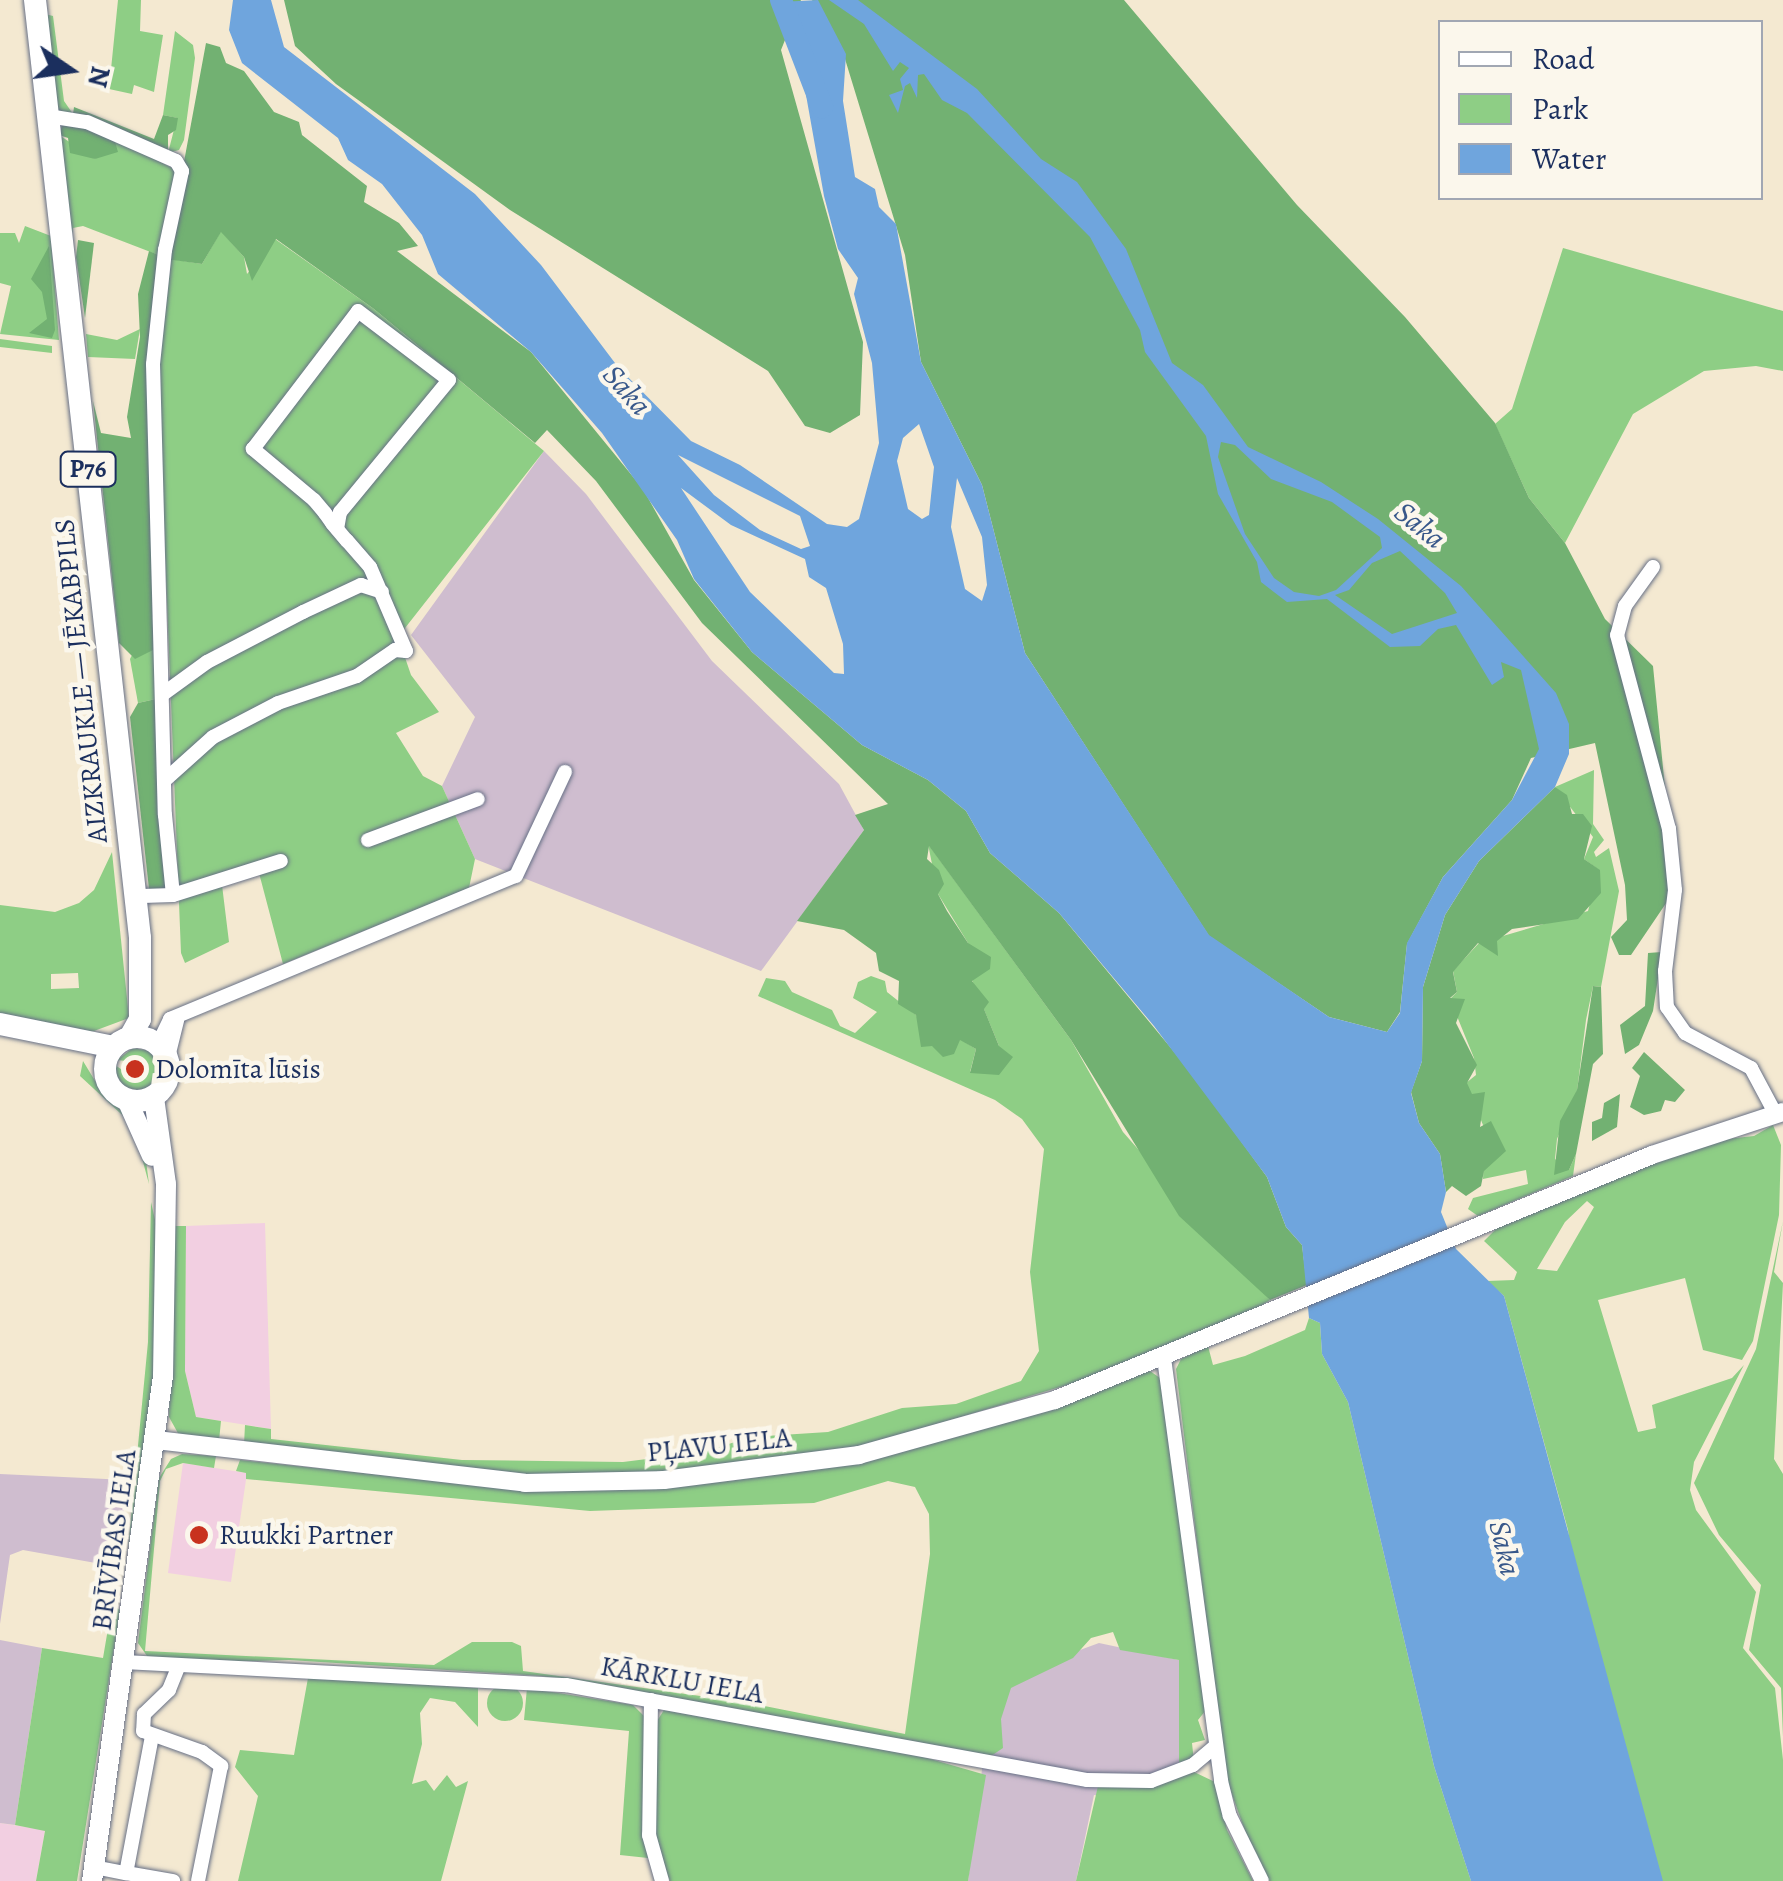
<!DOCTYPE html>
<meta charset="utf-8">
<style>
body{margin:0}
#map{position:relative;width:1783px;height:1881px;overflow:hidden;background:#f4e9d1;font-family:Alegreya,serif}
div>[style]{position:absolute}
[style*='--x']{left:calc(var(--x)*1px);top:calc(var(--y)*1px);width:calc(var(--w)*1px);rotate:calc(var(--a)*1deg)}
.built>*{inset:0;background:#f2cfe1}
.industrial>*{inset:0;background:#cfbdcf}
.green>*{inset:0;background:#8ece85}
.round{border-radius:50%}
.forest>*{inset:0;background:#72b172}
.water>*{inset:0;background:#6fa5dd}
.river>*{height:22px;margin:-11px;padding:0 11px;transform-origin:11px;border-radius:11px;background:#6fa5dd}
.roads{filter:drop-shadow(0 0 2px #677086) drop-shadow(0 0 2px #677086)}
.minor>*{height:14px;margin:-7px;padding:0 7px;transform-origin:7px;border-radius:7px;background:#fff}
.tertiary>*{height:18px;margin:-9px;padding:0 9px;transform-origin:9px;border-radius:9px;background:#fff}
.secondary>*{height:20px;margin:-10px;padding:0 10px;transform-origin:10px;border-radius:10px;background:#fff}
.primary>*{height:22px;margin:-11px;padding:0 11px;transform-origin:11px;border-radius:11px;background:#fff}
.primary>.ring{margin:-11px;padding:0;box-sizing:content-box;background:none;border:22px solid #fff;border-radius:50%}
.dots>*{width:28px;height:28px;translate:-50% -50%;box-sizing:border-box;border:5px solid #fbf7ec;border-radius:50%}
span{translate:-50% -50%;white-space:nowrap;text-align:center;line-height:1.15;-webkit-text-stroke:9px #fbf7ec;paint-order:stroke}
.shield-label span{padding:2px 8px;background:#fbf7ec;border:2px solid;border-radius:8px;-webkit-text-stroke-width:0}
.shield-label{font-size:25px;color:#1b2f5e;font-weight:700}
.street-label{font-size:28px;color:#1b2f5e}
.poi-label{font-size:28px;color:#1b2f5e}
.left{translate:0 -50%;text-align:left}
.water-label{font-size:30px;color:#38588a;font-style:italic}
.legend{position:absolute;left:1438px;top:20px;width:325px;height:180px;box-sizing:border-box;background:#fbf7ec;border:2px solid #a1a7b3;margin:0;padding:12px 18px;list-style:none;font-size:30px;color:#1b2f5e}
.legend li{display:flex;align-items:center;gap:20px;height:50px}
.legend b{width:50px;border:2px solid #a1a7b3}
.north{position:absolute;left:20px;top:20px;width:100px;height:100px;-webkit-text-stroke:8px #fbf7ec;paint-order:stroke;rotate:103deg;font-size:28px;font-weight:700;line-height:40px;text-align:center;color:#1b2f5e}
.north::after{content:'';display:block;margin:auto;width:35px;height:45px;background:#1b2f5e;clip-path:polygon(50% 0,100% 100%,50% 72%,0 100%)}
</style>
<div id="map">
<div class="built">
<div style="clip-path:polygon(265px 1223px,271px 1429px,196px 1417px,185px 1371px,186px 1226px)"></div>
<div style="clip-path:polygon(183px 1463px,247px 1473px,231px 1582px,168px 1573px)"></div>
<div style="clip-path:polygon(0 1823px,45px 1830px,36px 1881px,0 1881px)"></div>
</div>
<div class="industrial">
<div style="clip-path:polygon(544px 451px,586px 494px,712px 661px,839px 784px,864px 830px,761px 971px,475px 859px,442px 786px,475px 717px,411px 635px)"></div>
<div style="clip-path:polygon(0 1474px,127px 1480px,118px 1567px,23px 1550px,10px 1555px,0 1624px)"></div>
<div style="clip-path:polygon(0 1640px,42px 1648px,15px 1825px,0 1823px)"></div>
<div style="clip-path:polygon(1099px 1643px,1179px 1660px,1179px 1808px,1094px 1795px,1076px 1881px,968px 1881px,993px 1682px)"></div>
</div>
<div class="green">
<div style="clip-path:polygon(118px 0,141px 0,140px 31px,163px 35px,154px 92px,134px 85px,132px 94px,109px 89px)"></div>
<div style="clip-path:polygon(45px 14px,53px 16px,64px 101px,73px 114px,58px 111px)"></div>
<div style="clip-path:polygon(175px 31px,193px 45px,195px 58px,184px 140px,179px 150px,168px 153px,177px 118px,163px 115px)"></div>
<div style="clip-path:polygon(59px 135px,95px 159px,114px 138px,178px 171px,161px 256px,83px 226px,73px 228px,71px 239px)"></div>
<div style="clip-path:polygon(25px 226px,51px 236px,59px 340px,0 334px,11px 286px,0 283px,0 233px,15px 233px,19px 243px)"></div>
<div style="clip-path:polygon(221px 231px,244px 257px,247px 274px,275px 239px,374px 309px,544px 451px,398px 637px,411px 675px,439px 712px,396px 733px,423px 776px,442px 786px,475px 859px,469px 888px,283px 964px,259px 873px,222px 885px,229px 942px,185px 963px,181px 953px,158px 376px,171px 259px,202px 264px)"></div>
<div style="clip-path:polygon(1563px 248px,1783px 311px,1783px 371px,1756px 366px,1704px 371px,1633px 414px,1565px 543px,1529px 498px,1495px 424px,1512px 409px)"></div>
<div style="clip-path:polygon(140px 329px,135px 359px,88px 357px,86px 334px,117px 340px)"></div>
<div style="clip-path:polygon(0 339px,52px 346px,52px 353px,0 347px)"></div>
<div style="clip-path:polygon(160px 614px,160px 698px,138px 703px,130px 659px,152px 616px)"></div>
<div style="clip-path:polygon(1594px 770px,1593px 824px,1604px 840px,1594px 852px,1596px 857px,1609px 848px,1619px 891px,1601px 987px,1593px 986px,1586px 1020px,1577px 1091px,1557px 1139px,1555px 1159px,1569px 1170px,1576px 1154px,1573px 1176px,1478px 1216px,1468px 1209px,1473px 1198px,1528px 1184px,1526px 1170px,1483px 1179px,1485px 1130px,1466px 1083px,1476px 1075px,1474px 1058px,1450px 999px,1457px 992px,1453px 971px,1479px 943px,1588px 911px,1599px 870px,1584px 859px,1593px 837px,1555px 787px)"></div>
<div style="clip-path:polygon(928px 844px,1071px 1040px,1123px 1132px,1270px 1300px,1245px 1316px,1090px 1378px,861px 1447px,668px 1472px,515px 1477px,244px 1444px,245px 1425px,271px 1429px,271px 1439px,462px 1460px,623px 1462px,703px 1452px,751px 1437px,828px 1432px,902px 1408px,956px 1404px,1021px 1381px,1039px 1351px,1030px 1272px,1044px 1149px,1022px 1119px,995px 1100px,758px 996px,766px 978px,785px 981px,792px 992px,832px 1010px,840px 1026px,855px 1033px,877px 1012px,853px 998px,858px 982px,871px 976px,885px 981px,887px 992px,916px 1015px,932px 1046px,953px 1047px,960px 1039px,976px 1049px,970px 1072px,999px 1046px,972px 980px,968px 943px,938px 894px)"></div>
<div style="clip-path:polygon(evenodd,112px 852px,129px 1018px,86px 1034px,0 1014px,0 905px,55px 912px,79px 903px,94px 890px,112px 852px,78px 973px,79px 988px,51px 989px,51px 974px,78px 973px)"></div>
<div style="clip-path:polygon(133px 1048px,150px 1051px,159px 1066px,153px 1083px,142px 1091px,124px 1087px,114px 1071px,115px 1065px,134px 1078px,143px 1076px,143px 1063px,117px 1060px)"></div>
<div style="clip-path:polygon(83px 1061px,103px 1094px,129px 1114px,145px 1153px,149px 1184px,133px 1125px,80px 1076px)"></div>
<div style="clip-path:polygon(evenodd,1773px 1125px,1781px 1145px,1779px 1215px,1753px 1341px,1742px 1360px,1703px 1350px,1685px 1278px,1598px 1300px,1638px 1432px,1656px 1428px,1652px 1405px,1732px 1378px,1744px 1365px,1694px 1462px,1690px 1490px,1696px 1510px,1756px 1592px,1743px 1648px,1775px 1688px,1783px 1760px,1783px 1881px,1607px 1881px,1568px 1530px,1504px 1296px,1487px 1281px,1514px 1280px,1517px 1272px,1484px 1241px,1499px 1226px,1579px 1193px,1708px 1141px,1754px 1136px,1773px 1125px,1587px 1201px,1594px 1207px,1557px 1271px,1537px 1269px,1565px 1222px,1587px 1201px)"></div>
<div style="clip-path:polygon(151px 1202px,158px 1233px,157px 1351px,128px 1549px,148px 1342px)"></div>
<div style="clip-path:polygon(1783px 1221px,1774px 1272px,1783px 1283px,1774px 1459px,1783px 1474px,1783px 1737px,1781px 1688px,1749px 1650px,1761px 1585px,1719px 1535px,1694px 1483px,1756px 1349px)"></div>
<div style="clip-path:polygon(175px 1226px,186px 1226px,185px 1371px,196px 1417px,221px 1421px,219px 1441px,179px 1435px,169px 1417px)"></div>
<div style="clip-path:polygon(1309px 1318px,1320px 1323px,1322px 1354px,1348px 1402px,1434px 1766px,1471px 1881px,1263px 1881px,1225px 1775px,1176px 1369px,1181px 1359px,1208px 1346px,1213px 1365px,1245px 1356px,1305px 1330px)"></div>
<div style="clip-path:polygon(1150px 1371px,1160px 1378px,1206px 1710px,1198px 1720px,1205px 1740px,1192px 1743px,1194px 1762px,1179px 1768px,1179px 1660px,1120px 1650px,1113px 1632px,1091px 1638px,1073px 1658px,1011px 1688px,1001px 1719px,1003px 1748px,988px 1758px,542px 1676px,289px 1660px,174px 1663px,147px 1656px,138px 1643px,159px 1478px,171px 1459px,182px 1454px,216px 1456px,214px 1468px,183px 1463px,166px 1469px,160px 1481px,145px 1651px,434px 1665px,472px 1642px,512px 1642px,521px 1646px,523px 1671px,750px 1703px,905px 1734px,930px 1554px,929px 1514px,915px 1487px,888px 1481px,814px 1503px,590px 1511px,246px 1479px,246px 1473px,236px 1471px,240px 1460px,495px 1487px,728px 1481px,818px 1469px)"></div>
<div style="clip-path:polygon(112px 1605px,120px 1610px,77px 1881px,36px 1881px,45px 1831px,15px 1825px,42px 1648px,103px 1658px)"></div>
<div style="clip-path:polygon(308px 1678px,478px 1688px,478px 1727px,455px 1702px,430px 1698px,420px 1713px,422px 1744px,412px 1784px,426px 1780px,434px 1791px,447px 1775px,456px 1787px,468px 1781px,441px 1881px,238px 1881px,258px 1796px,235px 1767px,240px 1750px,294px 1755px)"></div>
<div class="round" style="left:487px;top:1685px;width:36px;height:36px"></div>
<div style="clip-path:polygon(527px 1688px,633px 1705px,644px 1716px,648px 1858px,620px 1855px,629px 1731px,524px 1720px)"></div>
<div style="clip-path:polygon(664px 1710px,920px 1756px,986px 1775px,968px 1881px,670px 1881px,654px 1842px,657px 1721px)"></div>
<div style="clip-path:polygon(1192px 1771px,1215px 1782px,1227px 1830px,1253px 1881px,1076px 1881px,1098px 1786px,1143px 1788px)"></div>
</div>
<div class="forest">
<div style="clip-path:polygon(284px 0,801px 0,781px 50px,863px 342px,860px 415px,830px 433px,805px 426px,768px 371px,510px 210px,336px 84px,295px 46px)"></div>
<div style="clip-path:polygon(812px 0,1124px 0,1297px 205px,1405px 317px,1495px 423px,1529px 498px,1565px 543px,1605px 619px,1653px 666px,1675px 890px,1631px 955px,1619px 955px,1611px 937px,1627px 920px,1625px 885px,1595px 743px,1531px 758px,1512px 800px,1443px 877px,1407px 944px,1400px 1012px,1387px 1032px,1329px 1017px,1209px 936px,1025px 653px,982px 485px,921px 362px,905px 255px,845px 59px)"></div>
<div style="clip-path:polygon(206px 43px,220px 47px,226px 63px,244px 71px,274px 112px,299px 122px,302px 135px,367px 186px,364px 202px,399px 223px,418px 246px,397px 251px,531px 352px,643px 489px,694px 580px,752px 652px,862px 745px,928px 780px,966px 811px,990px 853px,1059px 913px,1190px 1071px,1267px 1177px,1286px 1227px,1302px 1245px,1307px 1285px,1270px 1300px,1179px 1216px,1071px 1040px,929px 846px,927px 859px,939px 870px,944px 884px,938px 894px,947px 911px,968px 943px,991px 957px,990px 969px,972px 981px,989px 1002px,984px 1009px,999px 1046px,1013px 1057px,999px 1075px,970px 1073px,976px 1049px,960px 1040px,954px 1054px,943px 1057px,932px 1046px,921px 1047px,916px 1015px,898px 1004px,899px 981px,879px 971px,876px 953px,844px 930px,797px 921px,864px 830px,855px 815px,888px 804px,702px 623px,596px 481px,547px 430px,535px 443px,374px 309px,276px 239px,252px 281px,244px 257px,221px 232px,202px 264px,166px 259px)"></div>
<div style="clip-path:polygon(74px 107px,154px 139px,163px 115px,178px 118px,176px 130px,168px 135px,168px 153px,73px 114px)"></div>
<div style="clip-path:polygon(64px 119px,114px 138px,118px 152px,95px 159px,70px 153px,68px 138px,59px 135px)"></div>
<div style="clip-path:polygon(78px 240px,94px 243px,85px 318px,76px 257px)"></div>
<div style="clip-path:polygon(49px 246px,55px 330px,52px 338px,29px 333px,47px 319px,42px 292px,31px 279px)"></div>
<div style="clip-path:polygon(149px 251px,161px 256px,152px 327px,160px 614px,152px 617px,155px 649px,135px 659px,119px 643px,93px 401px,101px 433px,131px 438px,127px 417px,140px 337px,138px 294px)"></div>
<div style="clip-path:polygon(160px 698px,168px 890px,149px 889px,130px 717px,138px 703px)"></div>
<div style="clip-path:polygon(1555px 787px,1567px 795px,1572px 814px,1583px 814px,1592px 826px,1584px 859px,1600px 870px,1601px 893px,1578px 919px,1512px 929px,1497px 941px,1498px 956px,1478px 943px,1453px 972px,1457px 992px,1450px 998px,1465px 999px,1456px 1023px,1477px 1065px,1467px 1083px,1472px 1094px,1485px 1092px,1480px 1127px,1491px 1121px,1506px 1151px,1484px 1171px,1481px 1186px,1466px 1196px,1452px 1186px,1446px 1192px,1440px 1154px,1419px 1123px,1411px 1092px,1422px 1061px,1423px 987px,1445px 915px,1479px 861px)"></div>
<div style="clip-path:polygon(1662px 952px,1653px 1011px,1639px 1045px,1625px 1054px,1620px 1025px,1645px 1006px,1648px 953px)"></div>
<div style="clip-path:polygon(1593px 986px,1601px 987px,1603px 1054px,1593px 1064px,1576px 1154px,1569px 1170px,1554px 1175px,1560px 1121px,1577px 1090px)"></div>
<div style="clip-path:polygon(1644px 1052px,1685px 1090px,1675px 1102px,1665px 1100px,1661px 1111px,1644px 1115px,1630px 1107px,1640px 1076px,1632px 1068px)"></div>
<div style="clip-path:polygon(1620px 1094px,1617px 1127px,1592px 1141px,1592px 1122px,1602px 1118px,1604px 1103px)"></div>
</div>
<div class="water">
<div style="clip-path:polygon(evenodd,233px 0,271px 0,284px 47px,475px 194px,541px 265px,618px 367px,691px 441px,740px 465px,827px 524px,847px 527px,859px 519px,879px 443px,872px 363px,854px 294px,858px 278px,838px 249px,824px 196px,806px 95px,813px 64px,780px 2px,818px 0,846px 54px,843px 101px,855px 177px,875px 189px,879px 207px,896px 224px,921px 362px,982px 485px,1025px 653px,1209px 935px,1329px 1017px,1387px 1032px,1400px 1013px,1407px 943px,1443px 877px,1512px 800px,1539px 749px,1521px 670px,1501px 662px,1504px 677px,1492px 685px,1456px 625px,1438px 629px,1420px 646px,1390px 647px,1327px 599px,1287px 602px,1261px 582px,1257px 562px,1218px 494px,1206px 436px,1145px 352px,1140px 330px,1090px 237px,967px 113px,942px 100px,924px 74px,918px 75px,917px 98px,910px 83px,905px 86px,898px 113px,889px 95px,903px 90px,900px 79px,909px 68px,900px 62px,893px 71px,864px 24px,829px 0,858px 0,977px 89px,1041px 159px,1077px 182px,1126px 249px,1172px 363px,1203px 385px,1248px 447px,1321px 482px,1378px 519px,1461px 586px,1556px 693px,1569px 724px,1569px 754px,1555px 787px,1479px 861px,1445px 915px,1423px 987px,1422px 1061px,1411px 1093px,1419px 1123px,1440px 1154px,1446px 1192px,1441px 1212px,1456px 1249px,1504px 1296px,1663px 1881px,1471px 1881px,1434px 1766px,1348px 1402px,1322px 1354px,1320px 1323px,1309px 1318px,1302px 1245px,1286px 1227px,1267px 1177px,1154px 1026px,1059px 913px,990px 853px,966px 811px,928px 780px,862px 745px,752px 652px,694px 579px,677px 540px,602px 433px,531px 352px,438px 274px,422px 235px,382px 184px,348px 160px,338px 138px,242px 63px,229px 30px,233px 0,919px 424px,934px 467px,929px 515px,922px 519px,908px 509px,897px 461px,903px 438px,919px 424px,233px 0,1221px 442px,1235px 445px,1271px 479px,1332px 502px,1380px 537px,1382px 548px,1336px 590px,1319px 596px,1294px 592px,1274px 578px,1245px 534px,1218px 457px,1221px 442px,233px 0,678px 455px,800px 516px,810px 546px,801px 549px,760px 530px,714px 495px,678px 455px,233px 0,957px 478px,982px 537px,987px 585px,982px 601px,965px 589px,951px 527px,957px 478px,233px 0,681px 488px,731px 525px,805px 559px,809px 577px,826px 588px,843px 644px,844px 674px,834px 673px,750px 592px,681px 488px,233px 0,1400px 551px,1445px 593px,1457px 613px,1392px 634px,1335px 595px,1349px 590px,1372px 563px,1400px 551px)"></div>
</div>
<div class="river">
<div style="--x:781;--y:0;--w:115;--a:69"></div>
</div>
<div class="roads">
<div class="minor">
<div style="--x:48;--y:116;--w:39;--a:9"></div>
<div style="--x:87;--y:122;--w:97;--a:23.7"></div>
<div style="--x:176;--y:161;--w:12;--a:59"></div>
<div style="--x:182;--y:171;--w:81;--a:102.1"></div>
<div style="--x:165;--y:250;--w:115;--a:96"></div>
<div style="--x:153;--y:364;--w:451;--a:88.5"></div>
<div style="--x:165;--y:815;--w:80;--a:84.3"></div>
<div style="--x:173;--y:895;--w:38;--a:178"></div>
<div style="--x:1653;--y:567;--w:48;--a:125.7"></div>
<div style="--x:1625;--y:606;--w:30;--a:105"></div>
<div style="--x:1617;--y:635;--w:201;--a:75"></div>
<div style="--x:1669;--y:829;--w:61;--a:84.4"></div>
<div style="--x:1675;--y:890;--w:82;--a:97"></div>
<div style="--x:1665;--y:971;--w:36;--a:87"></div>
<div style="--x:1667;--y:1007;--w:32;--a:55"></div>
<div style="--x:1685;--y:1033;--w:75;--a:27.9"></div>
<div style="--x:1751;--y:1068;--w:51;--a:61.9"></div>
<div style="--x:163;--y:694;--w:54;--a:-36"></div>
<div style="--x:207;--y:662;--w:108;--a:-27.5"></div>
<div style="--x:303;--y:612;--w:64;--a:-25"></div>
<div style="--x:361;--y:585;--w:22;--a:18"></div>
<div style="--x:165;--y:780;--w:64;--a:-41.9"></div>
<div style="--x:213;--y:737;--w:73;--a:-27.6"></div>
<div style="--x:278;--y:703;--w:83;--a:-18.9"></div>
<div style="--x:357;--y:676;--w:46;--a:-34.4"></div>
<div style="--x:395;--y:650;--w:11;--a:5"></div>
<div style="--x:406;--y:651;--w:91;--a:-113.2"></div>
<div style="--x:370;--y:567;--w:35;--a:-131"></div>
<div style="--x:347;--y:541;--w:23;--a:-130"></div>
<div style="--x:332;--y:523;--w:12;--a:-125"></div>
<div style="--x:325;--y:513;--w:17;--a:-130"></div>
<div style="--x:314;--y:500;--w:80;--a:-140.1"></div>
<div style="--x:253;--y:449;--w:173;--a:-52.7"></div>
<div style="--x:358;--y:311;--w:114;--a:37.2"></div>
<div style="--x:449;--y:380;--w:171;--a:129.5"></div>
<div style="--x:340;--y:512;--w:17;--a:100"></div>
<div style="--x:368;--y:840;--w:117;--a:-20.4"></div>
<div style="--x:173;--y:895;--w:113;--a:-17.5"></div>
<div style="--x:158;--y:1044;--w:28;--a:-64"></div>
<div style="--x:170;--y:1019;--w:374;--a:-22.5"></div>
<div style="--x:516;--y:876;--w:115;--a:-64.8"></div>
<div style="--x:168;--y:1057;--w:38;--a:-76"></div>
<div style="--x:1164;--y:1358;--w:427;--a:82.3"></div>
<div style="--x:1221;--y:1781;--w:36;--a:76"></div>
<div style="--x:1230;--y:1816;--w:72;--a:63.8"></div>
<div style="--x:124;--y:1662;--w:443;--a:3"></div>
<div style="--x:566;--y:1685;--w:530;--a:10.33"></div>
<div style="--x:1087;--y:1780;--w:64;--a:0.9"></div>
<div style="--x:1151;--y:1781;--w:45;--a:-20.9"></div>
<div style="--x:1193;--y:1765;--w:30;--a:-40"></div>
<div style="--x:177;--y:1670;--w:22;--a:112"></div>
<div style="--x:169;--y:1690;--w:35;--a:136"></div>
<div style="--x:144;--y:1714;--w:17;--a:93"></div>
<div style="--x:143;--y:1731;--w:63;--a:19.6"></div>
<div style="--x:202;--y:1752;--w:24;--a:36"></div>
<div style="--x:221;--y:1766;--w:117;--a:101.3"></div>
<div style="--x:651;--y:1700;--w:135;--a:90.8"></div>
<div style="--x:649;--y:1835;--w:48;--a:74.2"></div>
<div style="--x:152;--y:1736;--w:139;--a:100.7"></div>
<div style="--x:126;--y:1873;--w:48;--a:9.7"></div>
<div style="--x:94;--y:1867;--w:33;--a:11"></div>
</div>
<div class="tertiary">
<div style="--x:156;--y:1440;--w:371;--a:6.6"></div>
<div style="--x:525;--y:1483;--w:139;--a:-1.2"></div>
<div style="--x:664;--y:1480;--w:197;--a:-7.3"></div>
<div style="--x:859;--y:1455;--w:204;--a:-15.7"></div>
<div style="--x:1055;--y:1400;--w:645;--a:-22.31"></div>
<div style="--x:1652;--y:1155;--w:138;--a:-18.2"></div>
</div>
<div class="secondary">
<div style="--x:127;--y:1100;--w:61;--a:65.9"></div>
<div style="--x:92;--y:1881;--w:510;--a:-82"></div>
<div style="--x:163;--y:1376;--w:192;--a:-89.1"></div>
<div style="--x:166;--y:1184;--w:88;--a:-97.9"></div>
</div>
<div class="primary">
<div style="--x:35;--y:0;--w:944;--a:83.61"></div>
<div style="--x:140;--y:938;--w:81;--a:90"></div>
<div style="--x:140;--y:1019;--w:21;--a:119"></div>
<div style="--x:0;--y:1024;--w:116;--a:11.4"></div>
<div class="ring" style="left:105px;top:1037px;width:42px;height:42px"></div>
</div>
</div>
<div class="dots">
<div style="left:135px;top:1069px;background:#c8321e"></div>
<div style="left:199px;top:1535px;background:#c8321e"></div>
</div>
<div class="shield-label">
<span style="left:88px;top:469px">P76</span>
</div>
<div class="street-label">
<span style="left:81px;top:681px;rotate:-96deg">AIZKRAUKLE — JĒKABPILS</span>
<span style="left:719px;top:1445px;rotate:-6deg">PĻAVU IELA</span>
<span style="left:114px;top:1540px;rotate:-82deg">BRĪVĪBAS IELA</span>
<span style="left:682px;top:1680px;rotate:10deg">KĀRKLU IELA</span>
</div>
<div class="poi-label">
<span class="left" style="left:155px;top:1069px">Dolomīta lūsis</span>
<span class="left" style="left:219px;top:1535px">Ruukki Partner</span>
</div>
<div class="water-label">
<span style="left:627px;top:390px;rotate:49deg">Saka</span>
<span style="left:1420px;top:525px;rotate:39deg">Saka</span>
<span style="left:1505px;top:1548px;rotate:77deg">Saka</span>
</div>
<ul class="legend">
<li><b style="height:12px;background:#fff"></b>Road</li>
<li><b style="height:28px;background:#8ece85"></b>Park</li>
<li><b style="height:28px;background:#6fa5dd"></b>Water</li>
</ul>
<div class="north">N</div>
</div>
